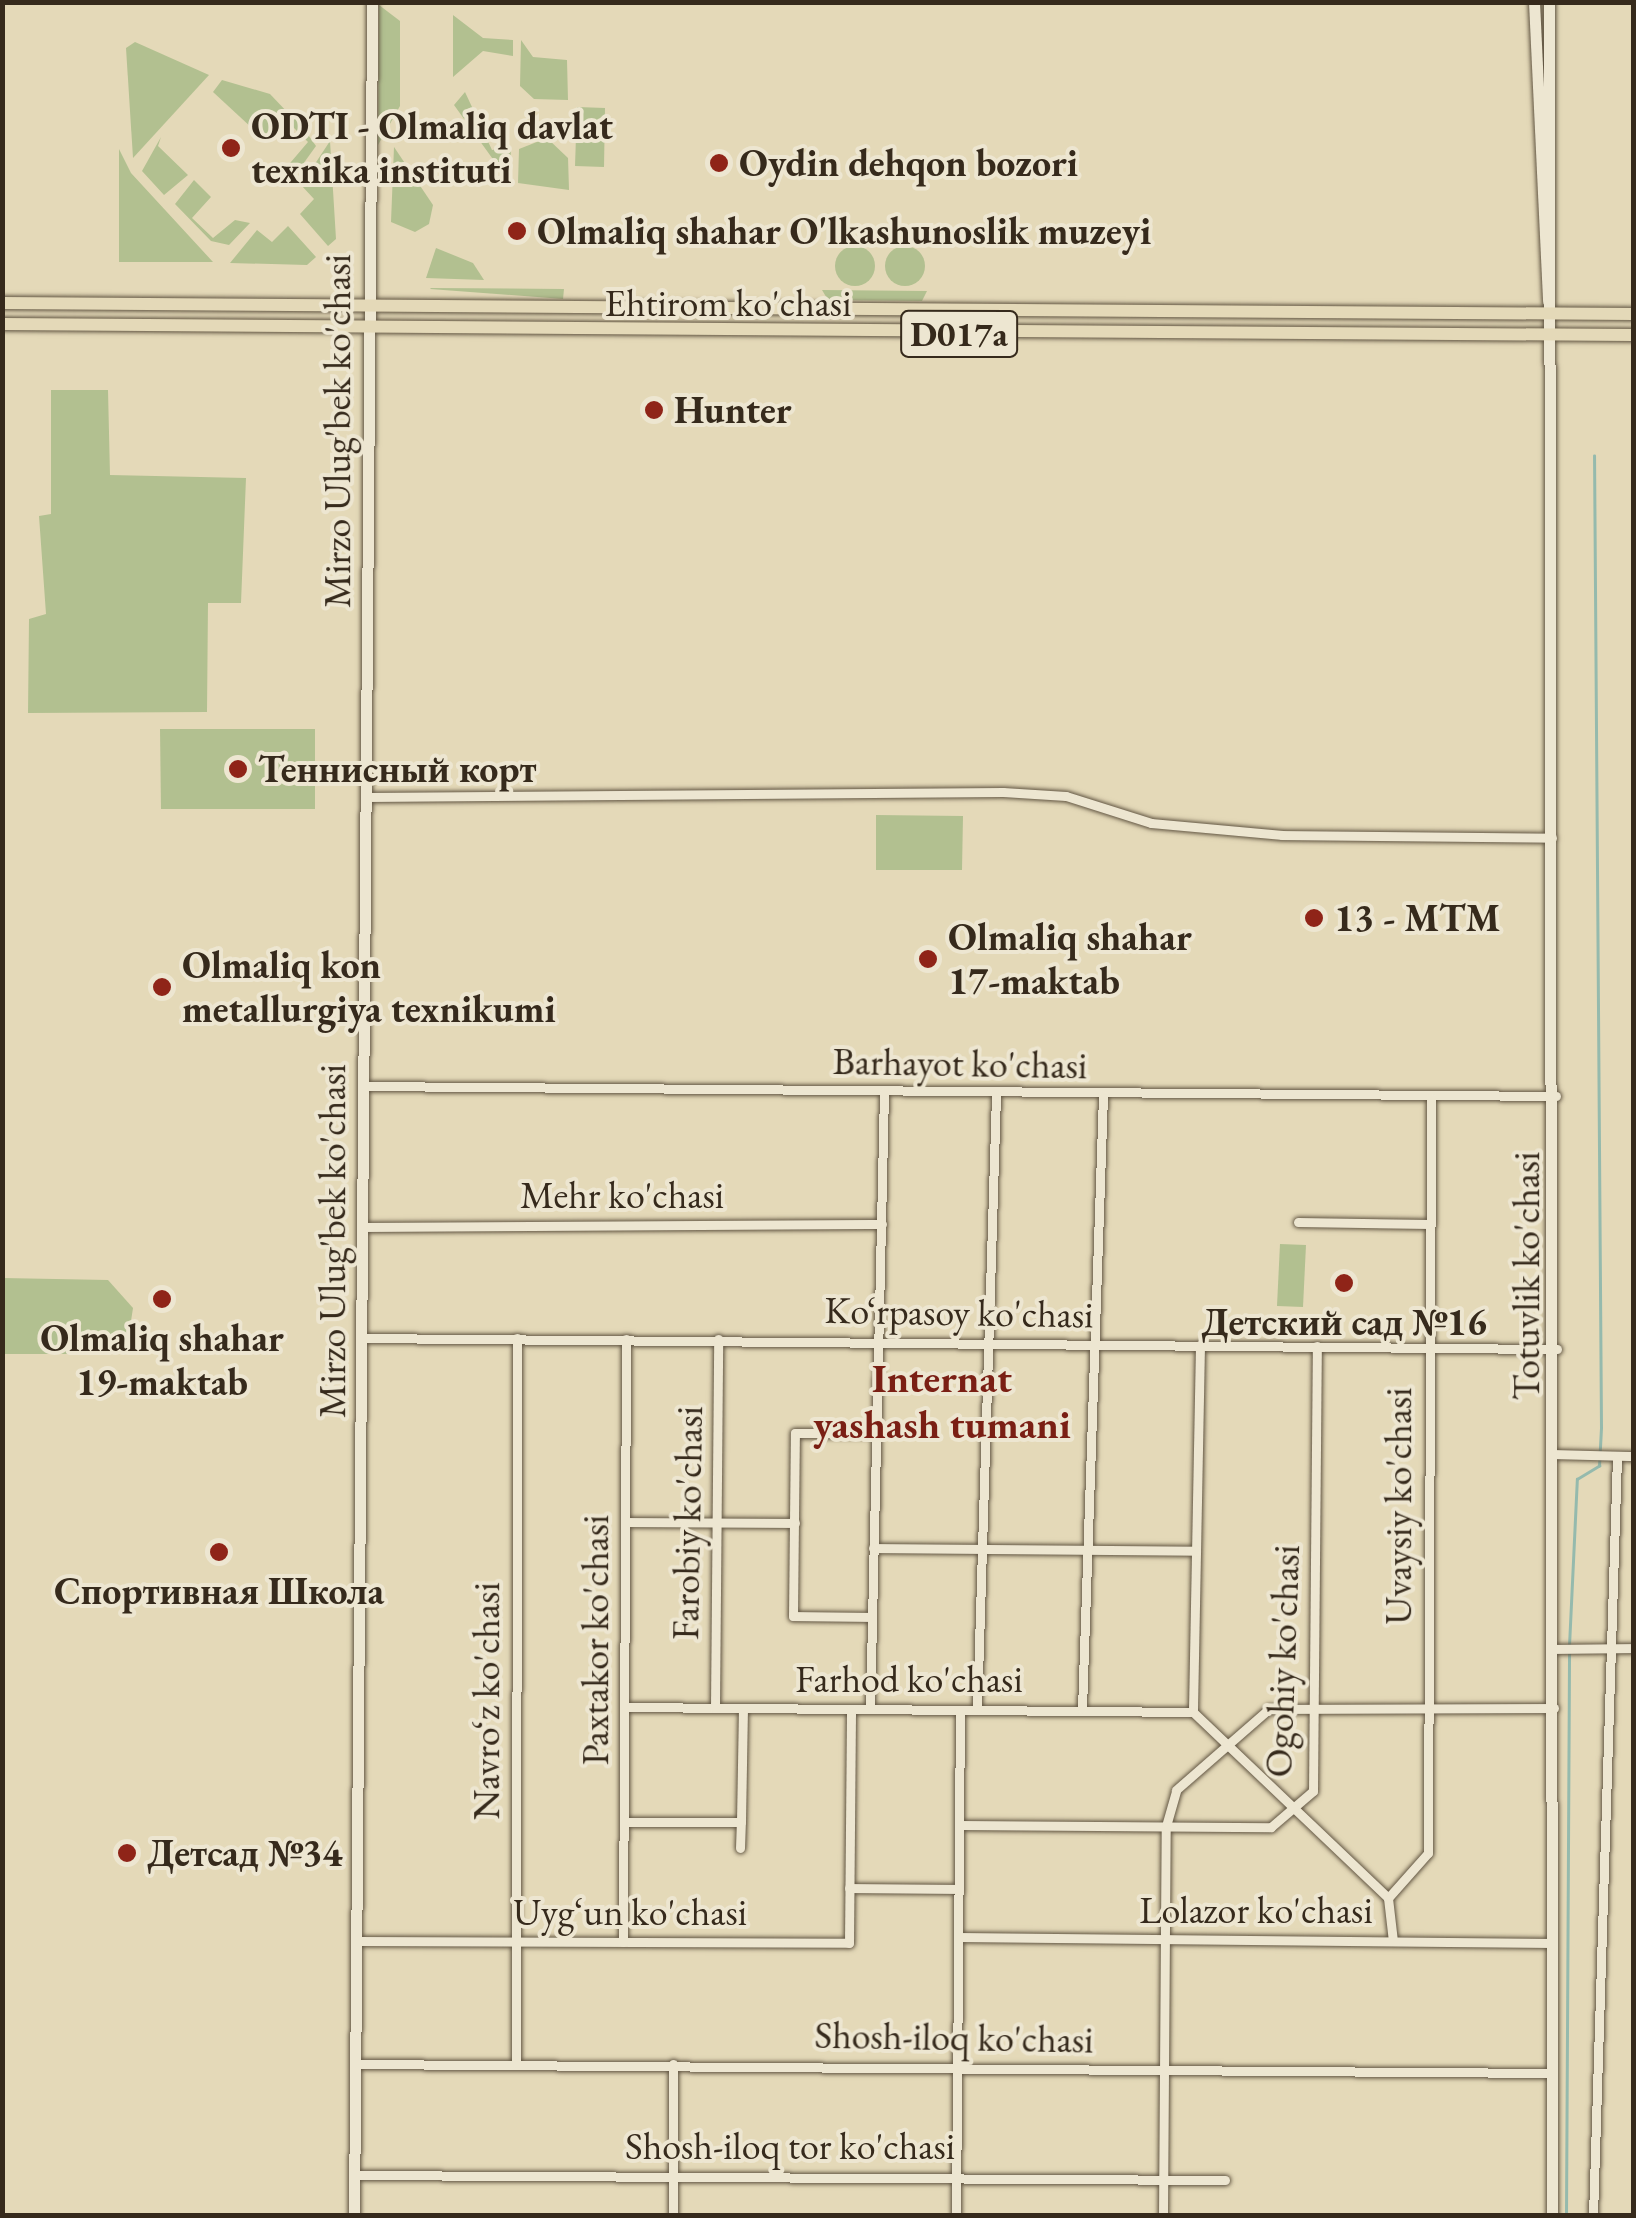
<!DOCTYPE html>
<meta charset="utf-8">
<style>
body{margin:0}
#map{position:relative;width:1636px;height:2218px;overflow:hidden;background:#e4d9b8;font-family:"EB Garamond",serif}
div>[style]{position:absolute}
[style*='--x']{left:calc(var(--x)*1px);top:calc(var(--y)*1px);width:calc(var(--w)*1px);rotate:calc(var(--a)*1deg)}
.green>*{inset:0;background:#b2c090}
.round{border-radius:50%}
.stream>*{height:2.5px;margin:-1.25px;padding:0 1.25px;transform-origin:1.25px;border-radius:1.25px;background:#95baad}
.roads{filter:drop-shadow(0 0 2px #625643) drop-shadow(0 0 2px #625643)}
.street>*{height:9px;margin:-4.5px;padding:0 4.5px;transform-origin:4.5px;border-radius:4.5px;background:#ede6d1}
.secondary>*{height:11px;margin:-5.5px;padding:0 5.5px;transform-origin:5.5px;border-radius:5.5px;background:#ede6d1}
.primary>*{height:12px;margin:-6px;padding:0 6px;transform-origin:6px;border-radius:6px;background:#e4d9b8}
.dots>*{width:28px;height:28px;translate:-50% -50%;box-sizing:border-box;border:5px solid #ede6d1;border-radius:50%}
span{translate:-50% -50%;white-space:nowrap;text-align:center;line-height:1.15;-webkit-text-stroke:8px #ede6d1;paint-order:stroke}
.shield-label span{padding:2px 8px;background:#ede6d1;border:2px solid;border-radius:8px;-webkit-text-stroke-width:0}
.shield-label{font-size:35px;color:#362a1c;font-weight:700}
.poi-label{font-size:38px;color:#362a1c;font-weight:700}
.left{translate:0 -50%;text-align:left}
.street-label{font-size:38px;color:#362a1c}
.neighbourhood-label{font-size:40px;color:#7a1f14;font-weight:700}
.frame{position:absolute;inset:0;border:5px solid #362a1c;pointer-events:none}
</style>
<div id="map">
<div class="green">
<div style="clip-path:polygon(379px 5px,400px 21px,400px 106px,378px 145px)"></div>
<div style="clip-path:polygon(453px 15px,483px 38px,513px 40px,513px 56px,483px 51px,453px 77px)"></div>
<div style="clip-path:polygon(521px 40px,533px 57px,567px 60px,568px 100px,534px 99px,520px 86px)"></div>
<div style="clip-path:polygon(135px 42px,209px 75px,133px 158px,126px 48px)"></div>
<div style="clip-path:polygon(222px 80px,270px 94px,290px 115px,265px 140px,213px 92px)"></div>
<div style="clip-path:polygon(465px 92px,492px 150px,511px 146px,510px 183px,454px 105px)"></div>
<div style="clip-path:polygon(577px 107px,605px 108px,604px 167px,575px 166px)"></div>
<div style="clip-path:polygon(296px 118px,316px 146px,293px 178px,285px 169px,308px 142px,289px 123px)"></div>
<div style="clip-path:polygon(161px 137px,158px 146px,188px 175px,164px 195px,142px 171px)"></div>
<div style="clip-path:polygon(547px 138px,568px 158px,569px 190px,518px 183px,519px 149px)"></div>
<div style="clip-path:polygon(330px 141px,336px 239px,328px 246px,300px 214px,314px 199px,301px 185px)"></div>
<div style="clip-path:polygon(394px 147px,433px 205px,429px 224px,415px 232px,391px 222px)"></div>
<div style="clip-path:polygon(119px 149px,131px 173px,213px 262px,119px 262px)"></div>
<div style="clip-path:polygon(194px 180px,211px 197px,192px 218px,213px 238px,235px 220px,250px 223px,229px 245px,211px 241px,175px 204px)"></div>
<div style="clip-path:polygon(288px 226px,316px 257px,307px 265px,230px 263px,257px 230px,272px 242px)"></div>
<div class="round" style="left:835px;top:246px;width:40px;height:40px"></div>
<div class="round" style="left:885px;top:246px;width:40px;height:40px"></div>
<div style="clip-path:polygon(436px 248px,473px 263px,484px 280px,426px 278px)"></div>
<div style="clip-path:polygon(430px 289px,431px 288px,564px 289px,563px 299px)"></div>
<div style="clip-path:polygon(822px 290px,927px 291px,922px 301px,828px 300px)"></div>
<div style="clip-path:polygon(51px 390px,108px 390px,110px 475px,246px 478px,241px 603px,208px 603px,207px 712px,28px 713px,29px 619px,46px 614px,39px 516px,51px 514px)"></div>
<div style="clip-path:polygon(160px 729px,315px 729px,315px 809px,161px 809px)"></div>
<div style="clip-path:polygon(876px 815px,963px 816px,962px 870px,876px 870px)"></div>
<div style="clip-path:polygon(1280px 1244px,1306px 1245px,1303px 1307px,1277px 1306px)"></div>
<div style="clip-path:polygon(3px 1278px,108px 1280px,133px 1308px,129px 1334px,98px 1354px,3px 1354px)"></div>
</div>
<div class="stream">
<div style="--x:1569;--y:1646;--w:167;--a:-87.3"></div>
<div style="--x:1577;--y:1479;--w:26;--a:-31"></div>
<div style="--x:1599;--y:1466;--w:38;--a:-87"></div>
<div style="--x:1601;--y:1428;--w:972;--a:-90.41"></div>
<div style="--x:1566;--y:2216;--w:562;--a:-89.69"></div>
</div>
<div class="roads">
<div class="street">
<div style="--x:367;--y:797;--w:636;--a:-0.45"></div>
<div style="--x:1003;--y:792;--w:63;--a:3.6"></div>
<div style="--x:1066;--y:796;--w:89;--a:17.6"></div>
<div style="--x:1151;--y:823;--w:132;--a:5.2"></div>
<div style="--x:1282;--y:835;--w:270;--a:0.6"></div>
<div style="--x:364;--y:1086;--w:1192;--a:0.48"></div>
<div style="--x:1298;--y:1222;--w:132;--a:0.9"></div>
<div style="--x:362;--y:1227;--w:520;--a:-0.33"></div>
<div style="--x:362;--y:1338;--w:1195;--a:0.53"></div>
<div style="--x:1200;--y:1345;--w:367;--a:91.1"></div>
<div style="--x:1193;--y:1712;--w:269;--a:43.6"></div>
<div style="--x:1388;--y:1898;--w:43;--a:83.4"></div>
<div style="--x:1556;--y:1454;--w:78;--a:1.5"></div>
<div style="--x:626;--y:1522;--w:169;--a:0.3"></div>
<div style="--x:873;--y:1548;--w:322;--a:0.5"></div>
<div style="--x:871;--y:1617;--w:78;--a:-179.3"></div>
<div style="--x:793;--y:1616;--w:183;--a:-89.4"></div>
<div style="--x:795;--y:1433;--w:78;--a:0"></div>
<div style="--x:1554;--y:1649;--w:80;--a:-0.7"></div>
<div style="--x:624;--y:1707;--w:569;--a:0.5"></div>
<div style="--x:715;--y:1708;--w:369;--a:-89.5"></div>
<div style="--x:870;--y:1709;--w:617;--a:-88.7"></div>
<div style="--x:1082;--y:1709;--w:614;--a:-88.04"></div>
<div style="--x:977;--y:1710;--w:615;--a:-88.23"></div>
<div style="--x:624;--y:1822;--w:117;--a:0"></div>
<div style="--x:741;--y:1822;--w:114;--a:-89"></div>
<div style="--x:959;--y:1825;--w:312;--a:0.4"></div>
<div style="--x:1271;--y:1827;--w:55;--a:-40.6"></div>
<div style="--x:1313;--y:1791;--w:445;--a:-89.5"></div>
<div style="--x:740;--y:1848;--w:26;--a:-88"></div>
<div style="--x:849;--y:1888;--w:110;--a:0.5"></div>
<div style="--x:1388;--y:1898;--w:60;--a:-48.4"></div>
<div style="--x:1428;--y:1853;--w:755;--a:-89.77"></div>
<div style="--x:958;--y:1937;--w:595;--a:0.58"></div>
<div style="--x:356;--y:1941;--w:493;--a:0.2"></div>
<div style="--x:849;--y:1943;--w:234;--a:-89.5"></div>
<div style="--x:623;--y:1942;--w:603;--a:-89.71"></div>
<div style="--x:355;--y:2064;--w:1197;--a:0.43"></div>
<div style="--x:516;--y:2064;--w:726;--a:-89.92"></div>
<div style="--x:673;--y:2064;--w:152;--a:90"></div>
<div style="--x:354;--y:2175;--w:871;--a:0.33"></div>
<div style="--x:956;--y:2216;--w:506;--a:-89.55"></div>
<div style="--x:1163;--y:2216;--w:390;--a:-89.6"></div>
<div style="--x:1166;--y:1826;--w:37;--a:-74"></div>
<div style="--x:1176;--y:1790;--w:123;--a:-41.1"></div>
<div style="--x:1269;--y:1709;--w:285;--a:-0.2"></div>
<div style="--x:1593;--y:2216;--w:760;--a:-88.19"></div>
</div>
<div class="secondary">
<div style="--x:1534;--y:2;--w:299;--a:87.3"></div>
<div style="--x:1549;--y:2;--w:2214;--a:89.92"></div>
<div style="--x:354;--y:2216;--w:2214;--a:-89.53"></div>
</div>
<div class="primary">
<div style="--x:2;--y:303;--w:1632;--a:0.39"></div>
<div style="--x:2;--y:324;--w:1632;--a:0.39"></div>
</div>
</div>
<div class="dots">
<div style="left:231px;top:148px;background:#8f2418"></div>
<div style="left:719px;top:163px;background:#8f2418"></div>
<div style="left:517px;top:231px;background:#8f2418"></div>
<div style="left:654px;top:410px;background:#8f2418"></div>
<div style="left:238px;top:769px;background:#8f2418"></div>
<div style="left:1314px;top:918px;background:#8f2418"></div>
<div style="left:928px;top:959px;background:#8f2418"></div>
<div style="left:162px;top:987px;background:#8f2418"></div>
<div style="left:1344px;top:1283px;background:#8f2418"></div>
<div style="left:162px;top:1299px;background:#8f2418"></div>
<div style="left:219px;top:1552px;background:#8f2418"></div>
<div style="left:127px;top:1853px;background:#8f2418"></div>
</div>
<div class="shield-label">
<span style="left:959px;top:334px">D017a</span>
</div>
<div class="poi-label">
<span class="left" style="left:251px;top:148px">ODTI - Olmaliq davlat<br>texnika instituti</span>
<span class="left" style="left:739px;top:163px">Oydin dehqon bozori</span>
<span class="left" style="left:537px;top:231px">Olmaliq shahar O'lkashunoslik muzeyi</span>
<span class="left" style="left:674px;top:410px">Hunter</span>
<span class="left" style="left:258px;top:769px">Теннисный корт</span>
<span class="left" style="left:1334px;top:918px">13 - MTM</span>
<span class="left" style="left:948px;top:959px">Olmaliq shahar<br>17-maktab</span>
<span class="left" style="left:182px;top:987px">Olmaliq kon<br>metallurgiya texnikumi</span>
<span style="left:1344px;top:1322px">Детский сад №16</span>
<span style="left:162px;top:1360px">Olmaliq shahar<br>19-maktab</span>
<span style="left:219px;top:1591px">Спортивная Школа</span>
<span class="left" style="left:147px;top:1853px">Детсад №34</span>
</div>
<div class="street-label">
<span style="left:728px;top:303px">Ehtirom ko'chasi</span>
<span style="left:337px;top:431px;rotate:-90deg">Mirzo Ulug'bek ko'chasi</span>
<span style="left:960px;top:1063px;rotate:1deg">Barhayot ko'chasi</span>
<span style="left:622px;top:1195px">Mehr ko'chasi</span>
<span style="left:332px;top:1241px;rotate:-90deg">Mirzo Ulug'bek ko'chasi</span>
<span style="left:1526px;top:1276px;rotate:-90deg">Totuvlik ko'chasi</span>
<span style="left:959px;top:1312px;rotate:1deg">Ko‘rpasoy ko'chasi</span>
<span style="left:1398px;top:1506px;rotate:-90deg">Uvaysiy ko'chasi</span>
<span style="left:687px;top:1523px;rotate:-89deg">Farobiy ko'chasi</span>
<span style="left:595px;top:1640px;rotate:-90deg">Paxtakor ko'chasi</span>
<span style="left:1282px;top:1661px;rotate:-88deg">Ogohiy ko'chasi</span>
<span style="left:909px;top:1679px">Farhod ko'chasi</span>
<span style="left:486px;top:1701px;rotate:-90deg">Navro‘z ko'chasi</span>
<span style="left:1256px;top:1910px">Lolazor ko'chasi</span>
<span style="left:630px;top:1912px">Uyg‘un ko'chasi</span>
<span style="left:954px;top:2037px;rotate:1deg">Shosh-iloq ko'chasi</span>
<span style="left:790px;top:2146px">Shosh-iloq tor ko'chasi</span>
</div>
<div class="neighbourhood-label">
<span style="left:942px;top:1401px">Internat<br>yashash tumani</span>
</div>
<div class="frame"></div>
</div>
